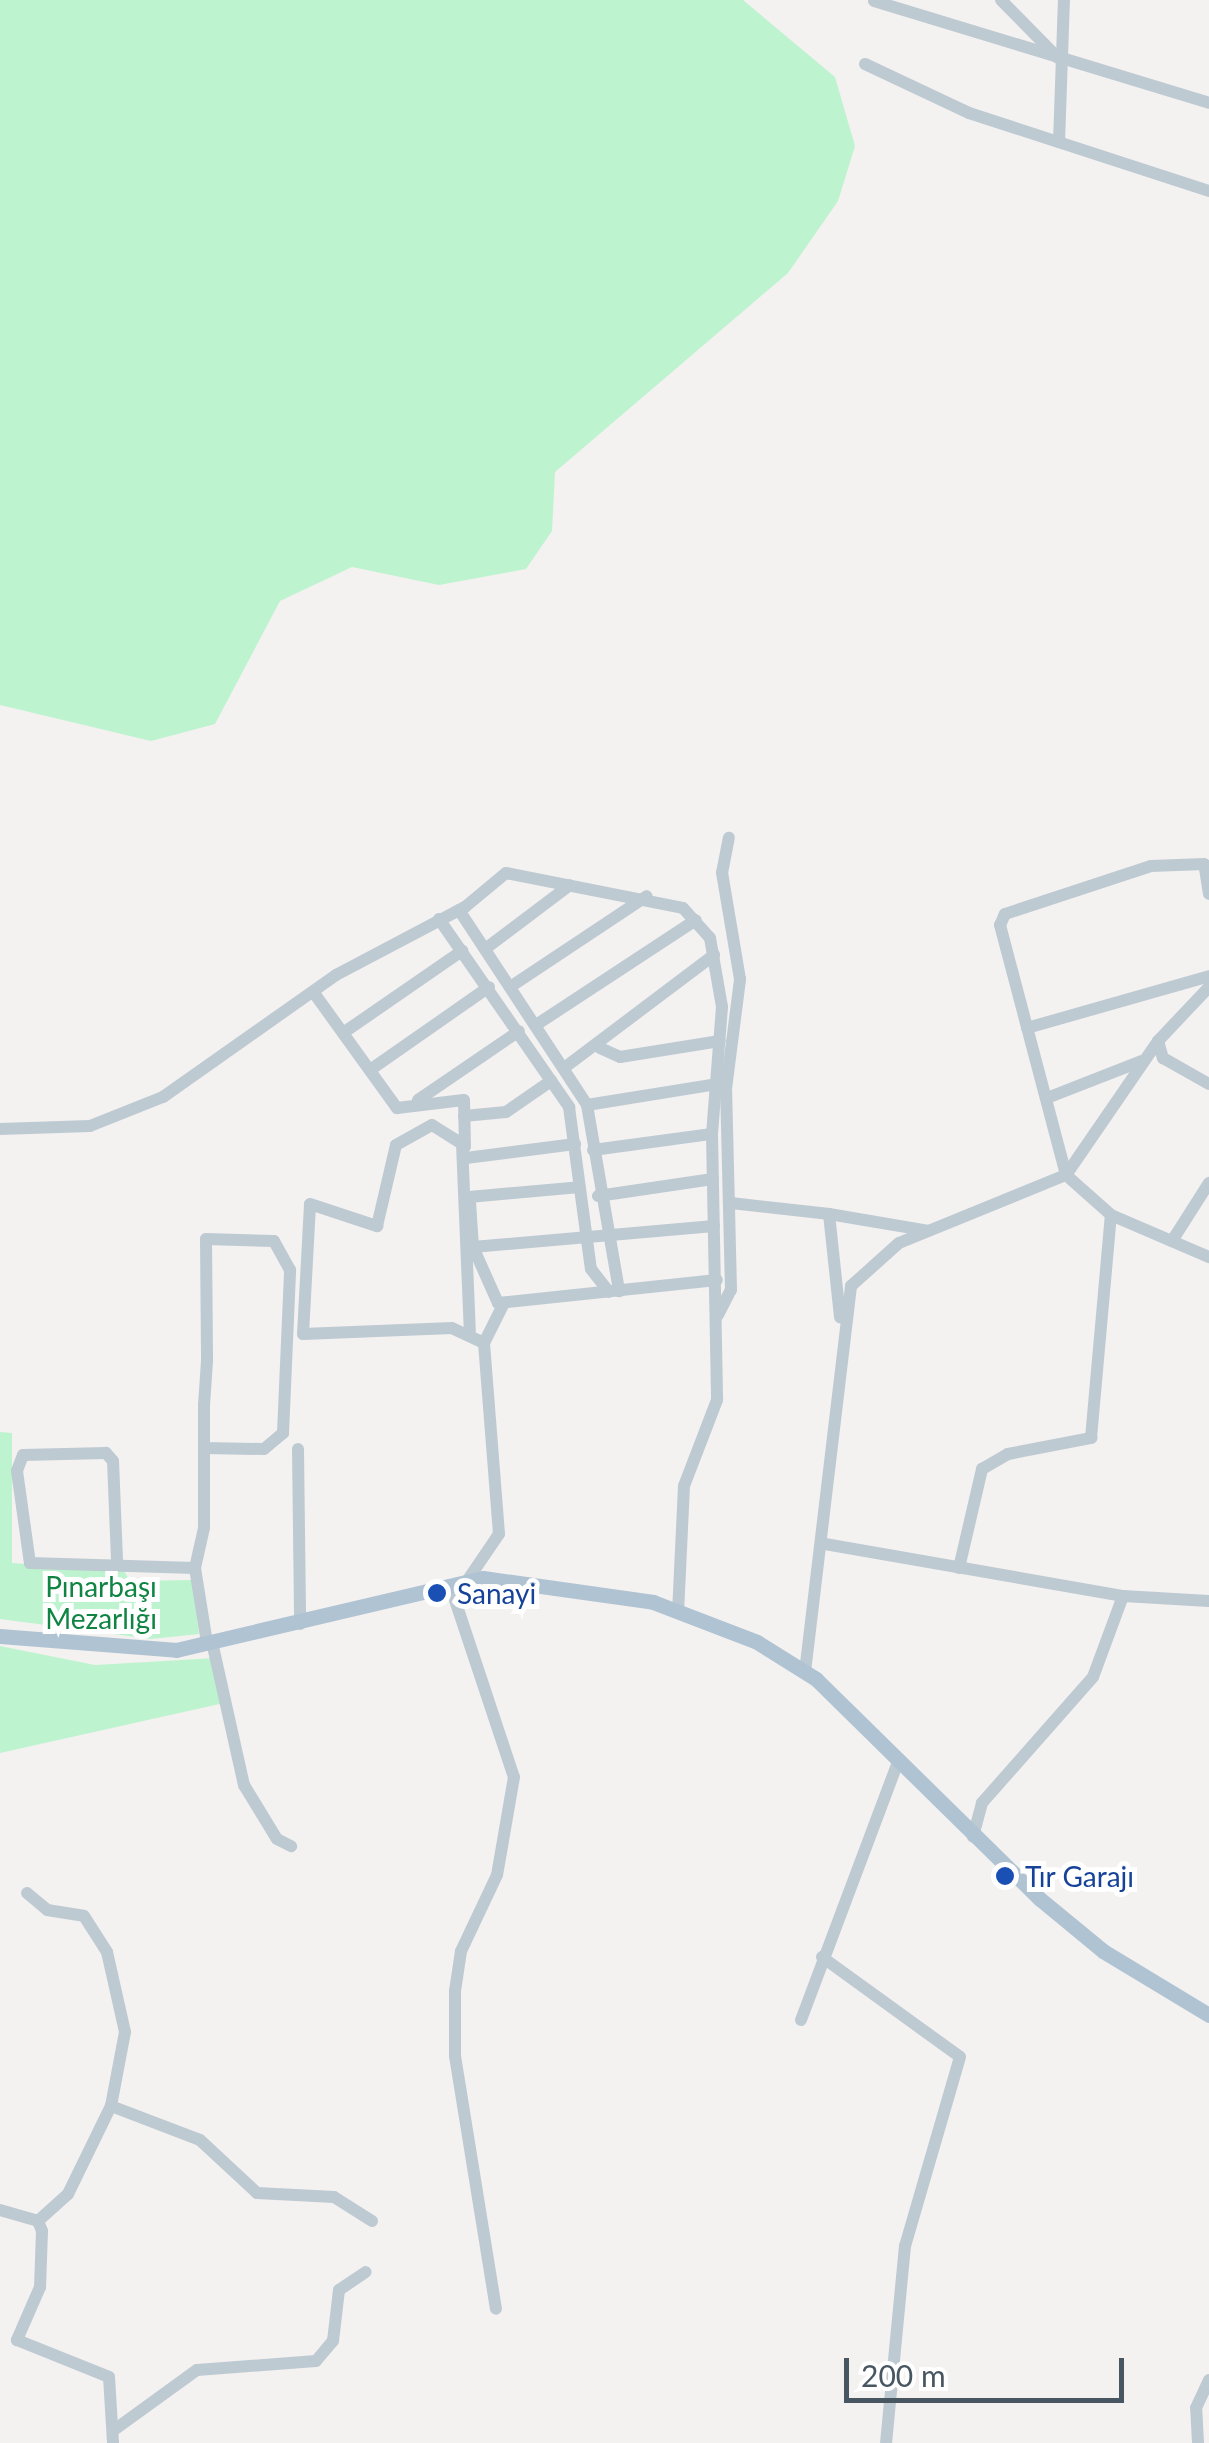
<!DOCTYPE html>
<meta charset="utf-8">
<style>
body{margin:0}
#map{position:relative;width:1209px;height:2443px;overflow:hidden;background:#f4f1f1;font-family:Lato,sans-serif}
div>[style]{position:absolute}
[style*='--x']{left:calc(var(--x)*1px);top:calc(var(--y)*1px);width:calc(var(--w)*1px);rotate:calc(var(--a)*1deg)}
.green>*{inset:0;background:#bdf4cf}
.minor>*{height:12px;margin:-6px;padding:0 6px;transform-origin:6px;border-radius:6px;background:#becad2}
.major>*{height:15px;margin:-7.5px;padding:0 7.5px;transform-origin:7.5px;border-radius:7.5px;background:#afc3d2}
.dots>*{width:28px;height:28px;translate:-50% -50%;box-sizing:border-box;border:5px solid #fff;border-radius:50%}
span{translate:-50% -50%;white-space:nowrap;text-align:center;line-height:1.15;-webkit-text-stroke:10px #fff;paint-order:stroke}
.park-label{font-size:28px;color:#0f8443}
.transit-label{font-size:28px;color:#164399}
.left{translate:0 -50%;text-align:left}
.scale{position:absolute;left:844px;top:2358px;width:280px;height:45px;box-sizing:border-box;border:5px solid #475661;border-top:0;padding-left:12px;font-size:30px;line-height:35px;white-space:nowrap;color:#475661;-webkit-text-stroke:8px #fff;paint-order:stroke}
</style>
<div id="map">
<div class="green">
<div style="clip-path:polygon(0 0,743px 0,835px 77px,855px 146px,838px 201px,788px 273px,555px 472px,552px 531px,526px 569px,439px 585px,352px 567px,280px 601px,215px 724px,151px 741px,0 705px)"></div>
<div style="clip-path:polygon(0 1432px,12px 1433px,12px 1563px,124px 1571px,130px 1581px,192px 1580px,199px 1634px,151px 1639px,0 1619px)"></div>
<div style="clip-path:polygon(0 1646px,95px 1665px,215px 1658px,224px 1703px,0 1753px)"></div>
</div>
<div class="minor">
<div style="--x:1001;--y:0;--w:81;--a:45.5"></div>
<div style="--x:874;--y:1;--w:350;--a:16.9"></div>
<div style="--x:865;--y:64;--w:115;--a:25.2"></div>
<div style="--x:969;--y:113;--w:252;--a:18"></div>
<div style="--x:1059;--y:142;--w:142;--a:-88"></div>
<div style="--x:1209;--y:894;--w:30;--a:-99"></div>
<div style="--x:1204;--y:864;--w:53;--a:177.8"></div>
<div style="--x:1151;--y:866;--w:154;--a:161.8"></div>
<div style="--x:1005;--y:914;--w:12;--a:114"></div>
<div style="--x:1000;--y:925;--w:259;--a:75.2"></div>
<div style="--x:1066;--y:1175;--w:60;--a:41.6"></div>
<div style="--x:1111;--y:1215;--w:107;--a:23.2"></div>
<div style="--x:459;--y:910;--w:233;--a:56.7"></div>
<div style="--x:587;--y:1105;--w:189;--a:80.2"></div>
<div style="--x:439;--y:919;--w:229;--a:55.3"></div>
<div style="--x:569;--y:1107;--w:163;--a:82.3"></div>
<div style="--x:591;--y:1269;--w:29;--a:52"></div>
<div style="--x:485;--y:949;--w:106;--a:-37"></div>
<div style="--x:510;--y:987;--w:164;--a:-33.6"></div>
<div style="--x:1209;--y:987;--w:74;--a:133.4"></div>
<div style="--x:1158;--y:1041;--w:18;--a:74"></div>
<div style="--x:1163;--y:1058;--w:53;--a:29.5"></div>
<div style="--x:314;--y:993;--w:142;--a:54.2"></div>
<div style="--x:397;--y:1108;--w:67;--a:-6.8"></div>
<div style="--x:464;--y:1100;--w:47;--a:88.8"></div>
<div style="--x:536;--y:1025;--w:191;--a:-33.3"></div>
<div style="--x:1027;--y:1028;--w:189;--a:-15.9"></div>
<div style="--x:343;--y:1033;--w:145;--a:-34.6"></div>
<div style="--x:600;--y:1048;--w:22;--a:24"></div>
<div style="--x:620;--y:1057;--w:101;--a:-9.1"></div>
<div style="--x:564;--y:1068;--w:188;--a:-37"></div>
<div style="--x:370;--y:1070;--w:145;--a:-34.9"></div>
<div style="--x:1047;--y:1098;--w:102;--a:-21.3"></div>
<div style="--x:418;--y:1100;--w:122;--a:-34.3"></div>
<div style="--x:587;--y:1105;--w:131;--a:-9.2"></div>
<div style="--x:464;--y:1116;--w:42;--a:-5.4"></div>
<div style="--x:506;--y:1112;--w:55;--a:-34.6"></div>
<div style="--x:0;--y:1129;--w:90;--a:-1.9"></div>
<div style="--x:90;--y:1126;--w:79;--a:-21.7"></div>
<div style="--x:163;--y:1097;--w:212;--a:-35.2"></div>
<div style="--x:336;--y:975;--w:146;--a:-27.8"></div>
<div style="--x:465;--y:907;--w:53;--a:-39.7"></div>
<div style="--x:506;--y:873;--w:180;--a:11.2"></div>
<div style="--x:683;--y:908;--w:40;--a:48"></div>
<div style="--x:710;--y:938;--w:70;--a:80.1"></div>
<div style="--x:722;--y:1007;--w:127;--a:94.5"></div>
<div style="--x:712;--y:1134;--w:266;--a:88.9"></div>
<div style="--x:717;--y:1400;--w:92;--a:111"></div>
<div style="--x:684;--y:1486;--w:126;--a:92.7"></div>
<div style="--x:593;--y:1150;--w:120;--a:-7.7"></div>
<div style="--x:466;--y:1158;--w:110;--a:-7.3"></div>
<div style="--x:598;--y:1196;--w:116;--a:-8.4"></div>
<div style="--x:469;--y:1197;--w:111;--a:-5.1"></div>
<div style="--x:470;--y:1202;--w:45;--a:86.2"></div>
<div style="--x:473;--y:1247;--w:61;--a:65.9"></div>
<div style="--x:498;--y:1303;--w:220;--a:-6"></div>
<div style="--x:731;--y:1203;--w:99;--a:6.4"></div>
<div style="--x:829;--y:1214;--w:104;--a:83.9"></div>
<div style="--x:829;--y:1214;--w:101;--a:9.6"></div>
<div style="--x:1172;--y:1241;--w:69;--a:-57.5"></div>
<div style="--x:473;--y:1247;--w:242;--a:-5"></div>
<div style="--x:718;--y:1315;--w:28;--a:-63"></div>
<div style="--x:731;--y:1290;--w:201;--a:-91.4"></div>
<div style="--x:726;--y:1089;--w:111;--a:-82.7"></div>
<div style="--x:740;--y:979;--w:108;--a:-99.6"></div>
<div style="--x:722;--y:873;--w:36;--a:-79"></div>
<div style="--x:484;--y:1343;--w:45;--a:-63.4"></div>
<div style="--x:204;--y:1448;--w:60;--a:1"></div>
<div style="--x:264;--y:1449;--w:25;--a:-40"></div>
<div style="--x:283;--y:1433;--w:163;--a:-87.5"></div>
<div style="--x:290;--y:1270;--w:33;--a:-119"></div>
<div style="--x:274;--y:1241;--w:68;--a:-178.3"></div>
<div style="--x:206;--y:1239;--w:122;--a:89.5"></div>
<div style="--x:207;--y:1361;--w:44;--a:93.9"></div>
<div style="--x:204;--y:1405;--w:123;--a:90"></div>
<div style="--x:204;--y:1528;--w:41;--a:102.7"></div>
<div style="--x:195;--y:1568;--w:76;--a:80.9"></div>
<div style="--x:298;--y:1449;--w:175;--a:89.3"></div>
<div style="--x:825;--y:1544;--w:303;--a:9.9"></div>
<div style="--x:1123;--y:1596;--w:86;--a:110.3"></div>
<div style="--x:1093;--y:1677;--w:168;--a:131.4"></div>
<div style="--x:982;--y:1803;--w:35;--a:105"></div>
<div style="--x:117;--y:1560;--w:99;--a:-92.3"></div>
<div style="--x:113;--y:1461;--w:11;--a:-131"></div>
<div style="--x:106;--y:1453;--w:83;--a:178.6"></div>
<div style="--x:23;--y:1455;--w:17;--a:111"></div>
<div style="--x:17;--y:1471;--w:93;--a:82"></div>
<div style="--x:30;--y:1563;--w:165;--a:1.7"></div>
<div style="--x:959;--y:1568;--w:102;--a:-76.9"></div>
<div style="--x:982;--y:1469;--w:30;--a:-30"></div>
<div style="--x:1008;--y:1454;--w:85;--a:-10.9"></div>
<div style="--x:1091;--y:1438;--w:224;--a:-84.9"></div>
<div style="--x:467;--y:1581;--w:57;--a:-55.8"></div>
<div style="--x:499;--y:1534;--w:192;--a:-94.5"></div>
<div style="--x:484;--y:1343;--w:35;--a:-155"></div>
<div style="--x:452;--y:1328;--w:149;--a:177.7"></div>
<div style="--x:303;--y:1334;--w:130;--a:-86.9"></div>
<div style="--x:310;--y:1204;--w:71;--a:18.2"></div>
<div style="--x:377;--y:1226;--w:83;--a:-76.8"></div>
<div style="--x:396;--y:1145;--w:41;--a:-29.1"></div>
<div style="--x:432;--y:1125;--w:36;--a:32"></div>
<div style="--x:462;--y:1144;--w:187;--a:87.6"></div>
<div style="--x:450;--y:1585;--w:202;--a:71.6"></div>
<div style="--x:514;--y:1777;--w:99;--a:99.8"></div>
<div style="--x:497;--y:1875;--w:84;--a:115.3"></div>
<div style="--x:461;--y:1951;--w:40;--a:98.5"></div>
<div style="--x:455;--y:1991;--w:65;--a:90"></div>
<div style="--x:455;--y:2056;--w:256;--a:80.8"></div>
<div style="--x:1123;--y:1596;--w:86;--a:3.3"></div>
<div style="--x:212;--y:1642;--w:147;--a:77.4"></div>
<div style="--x:244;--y:1785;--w:63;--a:58.6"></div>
<div style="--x:277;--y:1839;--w:16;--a:27"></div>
<div style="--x:805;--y:1672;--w:389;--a:-83.2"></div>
<div style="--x:851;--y:1286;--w:64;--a:-41.9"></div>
<div style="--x:899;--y:1243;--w:180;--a:-22.2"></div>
<div style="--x:1066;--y:1175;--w:163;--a:-55.5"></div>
<div style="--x:27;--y:1893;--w:26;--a:40"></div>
<div style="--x:47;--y:1910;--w:37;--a:9"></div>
<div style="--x:84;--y:1916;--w:43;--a:57.4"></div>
<div style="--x:107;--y:1952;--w:82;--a:77.3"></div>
<div style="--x:125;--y:2032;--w:75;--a:100.7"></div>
<div style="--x:822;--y:1957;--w:170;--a:35.9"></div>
<div style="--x:960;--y:2057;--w:197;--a:106.2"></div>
<div style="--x:905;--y:2246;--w:198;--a:95.5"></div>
<div style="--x:801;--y:2020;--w:279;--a:-69.4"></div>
<div style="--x:0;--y:2210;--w:40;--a:16"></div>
<div style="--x:38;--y:2221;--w:11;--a:68"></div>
<div style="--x:42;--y:2231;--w:56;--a:92"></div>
<div style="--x:40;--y:2287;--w:58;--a:113.5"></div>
<div style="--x:17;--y:2340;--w:99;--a:21.9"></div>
<div style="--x:109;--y:2377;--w:66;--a:86.5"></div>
<div style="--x:38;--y:2221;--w:40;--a:-42"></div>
<div style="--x:68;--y:2194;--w:98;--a:-64"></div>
<div style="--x:111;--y:2106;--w:95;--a:20.9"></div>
<div style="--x:200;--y:2140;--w:78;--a:42.9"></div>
<div style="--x:257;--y:2193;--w:77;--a:3"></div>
<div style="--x:334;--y:2197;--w:45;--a:32.3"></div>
<div style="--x:114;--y:2430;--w:102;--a:-35.9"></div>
<div style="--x:197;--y:2370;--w:119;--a:-4.3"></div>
<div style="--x:316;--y:2361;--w:26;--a:-50"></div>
<div style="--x:333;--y:2341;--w:51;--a:-83.3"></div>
<div style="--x:339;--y:2290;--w:32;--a:-34"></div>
<div style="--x:1198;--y:2443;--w:35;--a:-93"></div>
<div style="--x:1196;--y:2408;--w:31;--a:-65"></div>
</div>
<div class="major">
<div style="--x:0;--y:1636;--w:177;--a:4.5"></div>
<div style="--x:176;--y:1650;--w:315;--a:-13.2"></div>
<div style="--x:483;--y:1578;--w:172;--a:8"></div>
<div style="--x:653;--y:1602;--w:111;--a:21"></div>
<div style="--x:757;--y:1642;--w:70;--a:32.1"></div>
<div style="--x:816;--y:1679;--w:314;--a:44.5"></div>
<div style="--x:1040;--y:1899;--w:82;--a:39.5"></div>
<div style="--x:1103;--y:1951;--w:124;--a:31.1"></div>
</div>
<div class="dots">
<div style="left:437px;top:1593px;background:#1a4fb4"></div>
<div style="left:1005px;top:1876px;background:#1a4fb4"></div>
</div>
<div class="park-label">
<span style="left:101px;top:1602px">Pınarbaşı<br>Mezarlığı</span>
</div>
<div class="transit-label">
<span class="left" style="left:457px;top:1593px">Sanayi</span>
<span class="left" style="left:1025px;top:1876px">Tır Garajı</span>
</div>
<div class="scale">200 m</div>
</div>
